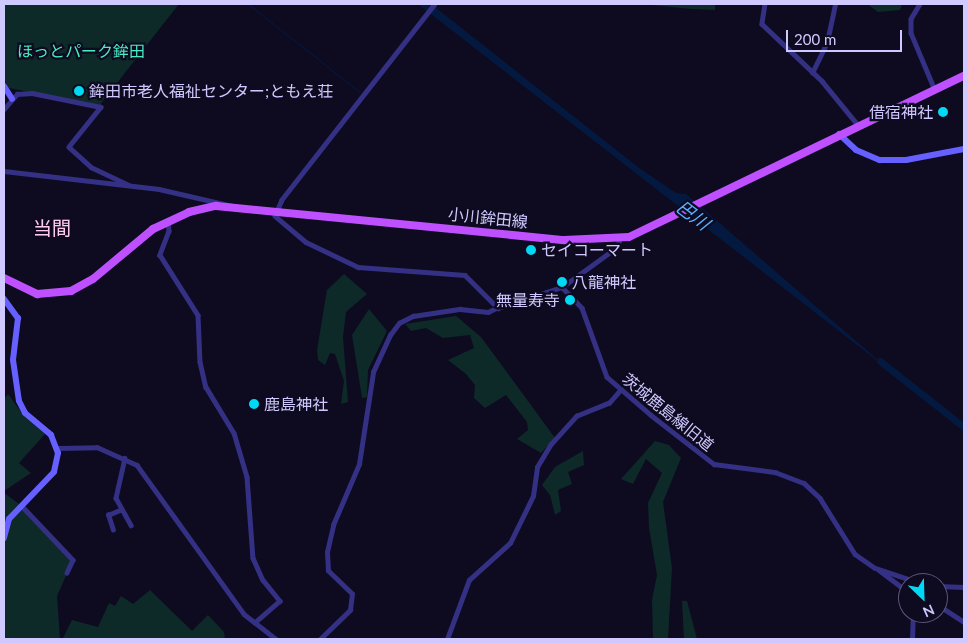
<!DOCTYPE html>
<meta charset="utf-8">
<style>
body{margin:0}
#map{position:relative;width:968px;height:643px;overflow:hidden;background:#0e0a20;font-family:Lato,"Noto Sans JP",sans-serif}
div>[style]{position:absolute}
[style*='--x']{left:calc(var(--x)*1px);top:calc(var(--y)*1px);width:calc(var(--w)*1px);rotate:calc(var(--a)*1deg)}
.green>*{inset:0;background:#0d2a29}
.water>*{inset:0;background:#04193f}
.stream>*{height:1px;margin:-0.5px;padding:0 0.5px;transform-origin:0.5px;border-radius:0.5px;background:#04193f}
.river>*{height:7px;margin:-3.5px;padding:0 3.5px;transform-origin:3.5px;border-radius:3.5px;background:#04193f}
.street>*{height:4.5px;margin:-2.25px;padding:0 2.25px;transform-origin:2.25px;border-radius:2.25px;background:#343084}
.secondary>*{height:6px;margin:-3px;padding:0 3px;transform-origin:3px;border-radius:3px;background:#6560ff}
.primary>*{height:8px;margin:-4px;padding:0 4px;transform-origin:4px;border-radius:4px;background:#bf50ff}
.dots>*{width:14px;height:14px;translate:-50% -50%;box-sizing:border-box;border:2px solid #0e0a20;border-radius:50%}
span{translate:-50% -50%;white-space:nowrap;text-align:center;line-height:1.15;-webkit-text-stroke:4.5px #0e0a20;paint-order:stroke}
.park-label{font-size:16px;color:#49ebc4}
.poi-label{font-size:16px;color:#cfc9ff}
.left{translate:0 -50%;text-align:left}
.right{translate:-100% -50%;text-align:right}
.street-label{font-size:16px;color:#cfc9ff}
.water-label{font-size:18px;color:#57b0ff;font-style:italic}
.quarter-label{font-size:19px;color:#ffcbec}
.frame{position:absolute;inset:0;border:5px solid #cfc9ff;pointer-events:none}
.north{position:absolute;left:898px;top:573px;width:50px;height:50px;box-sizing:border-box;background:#0e0a20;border:1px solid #5b5679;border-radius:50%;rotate:156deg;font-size:14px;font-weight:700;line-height:20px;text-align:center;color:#cfc9ff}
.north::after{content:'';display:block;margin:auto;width:18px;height:22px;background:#00d9f4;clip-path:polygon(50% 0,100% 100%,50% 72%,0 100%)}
.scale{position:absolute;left:786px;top:30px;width:116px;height:22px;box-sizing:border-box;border:2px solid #cfc9ff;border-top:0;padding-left:6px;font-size:15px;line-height:18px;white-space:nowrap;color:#cfc9ff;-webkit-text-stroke:4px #0e0a20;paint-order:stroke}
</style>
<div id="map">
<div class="green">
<div style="clip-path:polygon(4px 4px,179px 4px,99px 106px,9px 88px,4px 80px)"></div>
<div style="clip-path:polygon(642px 4px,715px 4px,715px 10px,691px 9px)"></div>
<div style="clip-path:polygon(867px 4px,902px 4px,900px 10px,878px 12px)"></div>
<div style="clip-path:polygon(344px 274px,367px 294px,346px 312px,343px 337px,348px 402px,341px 404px,344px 381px,335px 354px,330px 353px,325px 365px,318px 360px,317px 350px,327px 290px)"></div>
<div style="clip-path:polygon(369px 309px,387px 331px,368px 370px,367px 397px,362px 398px,352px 335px)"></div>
<div style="clip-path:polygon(456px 316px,481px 337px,555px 438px,541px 453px,517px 439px,528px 430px,527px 422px,506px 395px,485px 408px,474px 398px,475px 385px,466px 374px,448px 360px,474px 348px,470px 335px,443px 338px,426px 328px,411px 331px,405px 324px)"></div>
<div style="clip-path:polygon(8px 394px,24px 416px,45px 434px,19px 463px,31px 473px,4px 491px,4px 399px)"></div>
<div style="clip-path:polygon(655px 441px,669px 445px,681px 458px,663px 502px,672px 568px,668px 639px,653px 639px,652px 600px,657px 575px,649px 528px,648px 503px,662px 473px,646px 459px,633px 484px,621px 479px)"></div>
<div style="clip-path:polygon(583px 451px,584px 465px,568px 472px,572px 484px,558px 490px,561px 511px,555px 515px,550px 495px,542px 485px,555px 467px)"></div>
<div style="clip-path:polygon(4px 493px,22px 506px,73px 560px,57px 596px,60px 639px,4px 639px)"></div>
<div style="clip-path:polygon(150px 590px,192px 631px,208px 615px,224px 632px,225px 639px,63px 638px,72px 620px,98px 627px,109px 603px,115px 606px,121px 596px,133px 604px)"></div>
<div style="clip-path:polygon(682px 601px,687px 601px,697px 639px,684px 639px)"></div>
</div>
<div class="water">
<div style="clip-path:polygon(418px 4px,431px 4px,638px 167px,676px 193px,686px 194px,893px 373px)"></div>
</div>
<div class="stream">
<div style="--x:248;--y:4;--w:142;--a:38.2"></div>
</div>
<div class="river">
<div style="--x:880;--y:361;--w:107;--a:38.2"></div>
</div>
<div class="street">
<div style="--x:435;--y:4;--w:249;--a:128"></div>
<div style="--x:282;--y:200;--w:17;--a:114"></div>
<div style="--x:275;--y:216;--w:40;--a:40"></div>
<div style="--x:306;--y:242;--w:58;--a:25.7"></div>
<div style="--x:358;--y:267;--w:107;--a:4.3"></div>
<div style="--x:465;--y:275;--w:47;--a:45"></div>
<div style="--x:498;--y:308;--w:67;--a:-18.2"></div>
<div style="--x:562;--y:287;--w:68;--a:-36"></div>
<div style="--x:617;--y:247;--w:9;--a:-72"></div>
<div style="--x:765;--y:4;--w:20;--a:99"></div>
<div style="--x:762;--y:24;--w:83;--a:43.5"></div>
<div style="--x:822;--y:81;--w:57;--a:50.7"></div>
<div style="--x:920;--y:4;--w:17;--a:121"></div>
<div style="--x:911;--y:19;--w:14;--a:90"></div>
<div style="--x:911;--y:33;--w:62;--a:67.2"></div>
<div style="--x:812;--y:73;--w:34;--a:-64"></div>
<div style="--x:827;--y:42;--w:39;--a:-78"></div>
<div style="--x:4;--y:109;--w:20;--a:-49"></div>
<div style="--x:17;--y:94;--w:15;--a:-4"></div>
<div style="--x:32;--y:93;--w:70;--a:11.5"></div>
<div style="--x:101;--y:107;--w:51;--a:128.7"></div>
<div style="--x:69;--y:147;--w:30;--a:42"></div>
<div style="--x:91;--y:167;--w:42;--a:25.3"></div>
<div style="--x:4;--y:171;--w:156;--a:6.6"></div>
<div style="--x:159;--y:189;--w:76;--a:12.9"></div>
<div style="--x:168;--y:221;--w:10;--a:84"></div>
<div style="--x:169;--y:231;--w:26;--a:111"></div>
<div style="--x:160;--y:255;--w:71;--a:57.7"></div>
<div style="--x:198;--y:315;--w:47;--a:87.6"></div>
<div style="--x:200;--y:362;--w:26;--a:77"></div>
<div style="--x:206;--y:387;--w:54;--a:58.7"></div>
<div style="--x:234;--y:433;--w:46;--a:73.5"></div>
<div style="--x:247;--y:477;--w:81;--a:85.8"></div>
<div style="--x:253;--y:558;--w:24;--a:66"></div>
<div style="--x:263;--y:580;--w:27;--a:51"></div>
<div style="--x:280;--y:601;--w:33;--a:139"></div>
<div style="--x:562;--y:287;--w:29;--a:46"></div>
<div style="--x:582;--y:308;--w:73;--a:70.1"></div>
<div style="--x:607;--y:377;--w:58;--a:40.8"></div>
<div style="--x:651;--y:415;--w:80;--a:37.9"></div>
<div style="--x:714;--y:464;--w:62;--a:7.5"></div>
<div style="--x:775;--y:472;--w:31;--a:21"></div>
<div style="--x:804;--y:483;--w:22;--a:43"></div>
<div style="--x:820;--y:498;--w:66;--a:58"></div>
<div style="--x:855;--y:554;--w:24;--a:35"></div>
<div style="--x:875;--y:568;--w:47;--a:18.4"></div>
<div style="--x:58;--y:448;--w:39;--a:-1"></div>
<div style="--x:97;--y:447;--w:44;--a:24.2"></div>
<div style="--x:137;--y:465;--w:183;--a:54.3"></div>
<div style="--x:244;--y:614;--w:41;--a:38"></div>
<div style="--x:125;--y:458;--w:41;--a:102.7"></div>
<div style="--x:116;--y:498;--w:31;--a:61"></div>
<div style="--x:22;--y:506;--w:74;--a:46.6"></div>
<div style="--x:73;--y:560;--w:14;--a:115"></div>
<div style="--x:113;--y:530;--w:16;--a:-108"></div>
<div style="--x:108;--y:515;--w:13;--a:-23"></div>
<div style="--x:879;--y:570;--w:36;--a:37"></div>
<div style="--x:938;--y:586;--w:26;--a:2"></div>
<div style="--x:938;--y:605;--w:31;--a:33"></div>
<div style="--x:320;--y:639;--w:42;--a:-44"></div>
<div style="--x:350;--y:610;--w:16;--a:-83"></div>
<div style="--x:352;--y:594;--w:33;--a:-136"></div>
<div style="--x:328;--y:571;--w:19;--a:-93"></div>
<div style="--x:327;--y:552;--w:28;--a:-77"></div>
<div style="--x:333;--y:525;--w:66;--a:-66.9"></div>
<div style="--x:359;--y:464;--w:93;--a:-81.3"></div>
<div style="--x:373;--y:372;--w:41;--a:-65.3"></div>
<div style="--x:390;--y:335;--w:15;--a:-53"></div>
<div style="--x:399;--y:323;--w:16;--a:-27"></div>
<div style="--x:413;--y:316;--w:48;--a:-8.5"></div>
<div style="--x:460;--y:309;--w:28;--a:6"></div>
<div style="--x:488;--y:312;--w:9;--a:-27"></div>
<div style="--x:447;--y:639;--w:63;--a:-69.6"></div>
<div style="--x:469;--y:580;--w:55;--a:-42.1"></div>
<div style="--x:510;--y:543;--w:52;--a:-63.9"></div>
<div style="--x:533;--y:496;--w:29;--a:-82"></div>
<div style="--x:537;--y:467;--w:27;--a:-59"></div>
<div style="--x:551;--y:444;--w:38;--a:-48"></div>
<div style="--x:576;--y:416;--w:35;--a:-22"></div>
<div style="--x:609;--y:403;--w:18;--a:-49"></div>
<div style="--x:912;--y:639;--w:26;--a:-88"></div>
</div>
<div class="secondary">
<div style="--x:4;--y:86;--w:15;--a:58"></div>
<div style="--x:839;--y:134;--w:23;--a:43"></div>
<div style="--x:856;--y:150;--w:26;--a:23"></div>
<div style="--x:880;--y:160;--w:26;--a:0"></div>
<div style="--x:906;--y:160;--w:59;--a:-10.7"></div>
<div style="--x:4;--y:299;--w:24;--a:54"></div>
<div style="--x:18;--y:318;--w:42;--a:96.8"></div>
<div style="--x:13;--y:360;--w:41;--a:81.7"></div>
<div style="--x:19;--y:401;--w:13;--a:63"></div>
<div style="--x:25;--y:413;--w:34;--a:40"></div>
<div style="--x:51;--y:435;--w:19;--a:69"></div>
<div style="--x:58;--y:453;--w:19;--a:102"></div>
<div style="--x:54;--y:472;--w:65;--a:133.8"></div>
<div style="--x:9;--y:519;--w:20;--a:105"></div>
</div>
<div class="primary">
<div style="--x:4;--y:278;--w:37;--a:26"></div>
<div style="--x:37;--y:294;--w:34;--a:-5"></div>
<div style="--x:71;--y:291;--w:25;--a:-29"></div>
<div style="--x:93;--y:279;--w:78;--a:-39.8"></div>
<div style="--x:153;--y:229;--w:40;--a:-25"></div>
<div style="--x:189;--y:212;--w:28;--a:-13"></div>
<div style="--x:216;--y:206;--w:350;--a:5.6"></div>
<div style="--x:564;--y:240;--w:65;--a:-2.6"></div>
<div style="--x:629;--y:237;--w:372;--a:-25.7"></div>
</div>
<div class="dots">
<div style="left:79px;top:91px;background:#00d9f4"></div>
<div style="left:943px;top:112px;background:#00d9f4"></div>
<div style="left:531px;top:250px;background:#00d9f4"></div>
<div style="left:562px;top:282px;background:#00d9f4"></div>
<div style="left:570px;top:300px;background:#00d9f4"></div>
<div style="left:254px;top:404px;background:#00d9f4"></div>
</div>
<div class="park-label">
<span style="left:81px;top:51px">ほっとパーク鉾田</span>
</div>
<div class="poi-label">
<span class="left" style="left:89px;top:91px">鉾田市老人福祉センター;ともえ荘</span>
<span class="right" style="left:933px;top:112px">借宿神社</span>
<span class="left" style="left:541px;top:250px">セイコーマート</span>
<span class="left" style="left:572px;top:282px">八龍神社</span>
<span class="right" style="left:560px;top:300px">無量寿寺</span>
<span class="left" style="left:264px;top:404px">鹿島神社</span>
</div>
<div class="street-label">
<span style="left:488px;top:218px;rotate:6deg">小川鉾田線</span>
<span style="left:668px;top:412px;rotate:39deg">茨城鹿島線旧道</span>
</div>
<div class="water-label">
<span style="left:693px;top:215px;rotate:37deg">巴川</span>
</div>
<div class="quarter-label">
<span style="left:52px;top:228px">当間</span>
</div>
<div class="frame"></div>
<div class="north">N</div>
<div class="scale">200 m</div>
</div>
